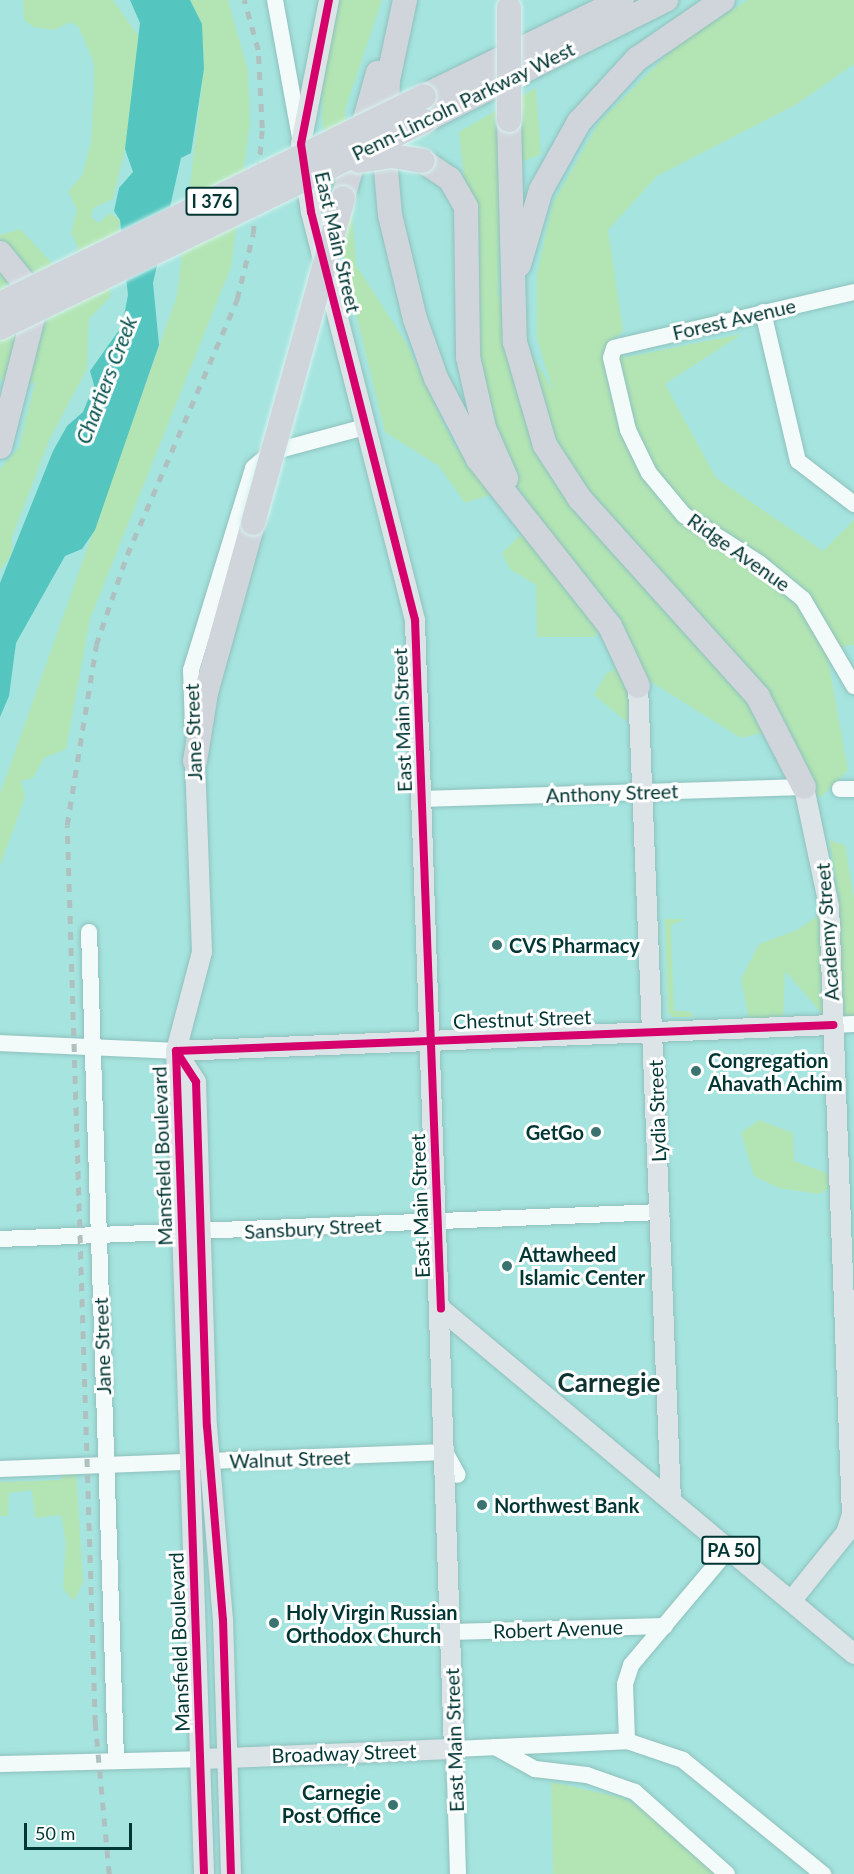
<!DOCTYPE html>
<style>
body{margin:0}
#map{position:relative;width:854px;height:1874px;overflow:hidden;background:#a6e4df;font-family:Lato,sans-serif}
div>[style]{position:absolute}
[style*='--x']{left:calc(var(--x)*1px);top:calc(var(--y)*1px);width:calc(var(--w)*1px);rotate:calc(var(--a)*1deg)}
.green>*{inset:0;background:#b3e5b4}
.water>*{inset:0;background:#55c5bf}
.roads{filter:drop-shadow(0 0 2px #8fc1bd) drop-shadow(0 0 2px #8fc1bd)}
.minor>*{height:16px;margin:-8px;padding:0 8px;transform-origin:8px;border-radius:8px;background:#f2fbfa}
.major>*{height:20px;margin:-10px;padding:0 10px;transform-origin:10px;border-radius:10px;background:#dde4e8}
.highway>*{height:24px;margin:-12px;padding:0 12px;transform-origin:12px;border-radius:12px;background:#d0d5dc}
.rail>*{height:4.5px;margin-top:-2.25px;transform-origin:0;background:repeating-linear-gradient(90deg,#afc0c0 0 8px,transparent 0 16px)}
.bridges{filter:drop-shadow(0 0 2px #d7f3f1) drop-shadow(0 0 2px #d7f3f1)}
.highway-bridge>*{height:24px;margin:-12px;padding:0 12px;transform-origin:12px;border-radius:12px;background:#d0d5dc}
.cycleway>*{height:8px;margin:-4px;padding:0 4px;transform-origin:4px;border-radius:4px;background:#d6006c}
.dots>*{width:16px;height:16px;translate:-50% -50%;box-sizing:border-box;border:3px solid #fff;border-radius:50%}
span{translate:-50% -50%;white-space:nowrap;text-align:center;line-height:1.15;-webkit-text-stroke:6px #fff;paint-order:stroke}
.shield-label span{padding:2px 4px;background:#fff;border:2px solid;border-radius:4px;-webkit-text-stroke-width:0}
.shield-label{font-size:18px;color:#003633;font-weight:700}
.street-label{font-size:20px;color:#003633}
.poi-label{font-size:20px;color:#003633;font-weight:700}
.left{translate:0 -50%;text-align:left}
.right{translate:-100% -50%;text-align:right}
.water-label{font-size:21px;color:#085551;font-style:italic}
.district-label{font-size:26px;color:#0d3230;font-weight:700}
.scale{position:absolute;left:24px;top:1823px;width:108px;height:27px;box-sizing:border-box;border:3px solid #003633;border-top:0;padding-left:8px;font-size:18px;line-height:21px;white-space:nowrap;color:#003633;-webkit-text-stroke:4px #fff;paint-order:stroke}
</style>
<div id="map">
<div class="green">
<div style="clip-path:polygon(23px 0,113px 0,139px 37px,134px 111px,113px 199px,93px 208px,91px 217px,99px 223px,110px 213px,120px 220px,110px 297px,89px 319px,87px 369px,50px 438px,12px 537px,12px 554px,0 570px,0 469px,19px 448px,35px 383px,0 380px,0 235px,20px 229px,68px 280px,78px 247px,71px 233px,77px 210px,68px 191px,82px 176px,91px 143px,94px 91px,94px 63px,79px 27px,70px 22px,54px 30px,34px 27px,24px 20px)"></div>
<div style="clip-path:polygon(190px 0,228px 0,248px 71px,250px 123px,231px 267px,90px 619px,66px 749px,44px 758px,33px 778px,21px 781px,25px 797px,0 866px,0 794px,177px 296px,204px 69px,202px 24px)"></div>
<div style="clip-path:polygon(324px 0,382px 0,345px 110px,356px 265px,405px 341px,456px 449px,484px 442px,478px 306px,459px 132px,536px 88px,541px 154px,501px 170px,498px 294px,553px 391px,537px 339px,537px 274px,553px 203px,600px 121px,679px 43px,748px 0,854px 0,854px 64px,797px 104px,657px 176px,608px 230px,623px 331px,604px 349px,627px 357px,742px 334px,665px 384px,716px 478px,823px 551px,854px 520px,854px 645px,826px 649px,848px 770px,820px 798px,770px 731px,741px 738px,648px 680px,626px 721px,594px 695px,606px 674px,621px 665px,614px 619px,594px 637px,537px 637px,536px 585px,510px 569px,502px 553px,539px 517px,517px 486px,465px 503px,439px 466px,385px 432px,345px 269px,322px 120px)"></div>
<div style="clip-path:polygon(829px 840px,845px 845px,854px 899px,854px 1018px,826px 1018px,785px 971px,783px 1023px,750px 1024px,741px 979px,759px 944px,797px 930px,840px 901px)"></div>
<div style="clip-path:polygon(665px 919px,686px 919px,671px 925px,674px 1011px,689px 1011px,694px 1017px,672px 1017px,668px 1012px)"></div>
<div style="clip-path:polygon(759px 1120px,793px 1133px,794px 1161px,832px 1175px,831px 1187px,819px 1194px,779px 1188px,754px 1176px,741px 1133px)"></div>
<div style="clip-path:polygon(76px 1470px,83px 1582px,74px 1601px,63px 1589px,66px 1543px,61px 1515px,35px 1518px,32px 1490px,9px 1493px,8px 1516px,0 1516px,0 1482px,60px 1480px,64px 1471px)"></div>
<div style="clip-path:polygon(551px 1782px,624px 1798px,668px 1826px,717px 1874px,553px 1874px)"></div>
</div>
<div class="water">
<div style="clip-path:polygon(130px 0,190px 0,202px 24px,204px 69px,191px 153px,181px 158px,153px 283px,159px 345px,95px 530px,82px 549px,65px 556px,16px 643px,9px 696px,0 717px,0 583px,53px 451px,67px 426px,83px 412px,94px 385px,90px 371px,122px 326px,128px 295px,120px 220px,114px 211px,119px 188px,133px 172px,125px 149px,140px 23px)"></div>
</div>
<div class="roads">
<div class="minor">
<div style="--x:275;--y:0;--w:139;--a:79.7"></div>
<div style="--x:854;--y:292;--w:246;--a:166.9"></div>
<div style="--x:614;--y:348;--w:10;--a:107"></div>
<div style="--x:611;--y:358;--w:74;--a:76.7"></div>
<div style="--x:628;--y:430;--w:48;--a:64"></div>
<div style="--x:649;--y:473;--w:55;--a:50.2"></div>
<div style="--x:684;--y:515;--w:89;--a:32.6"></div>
<div style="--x:759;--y:563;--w:57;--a:39.3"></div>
<div style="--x:803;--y:599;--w:101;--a:59.6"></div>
<div style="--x:763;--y:312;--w:153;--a:76.8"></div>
<div style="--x:798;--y:461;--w:71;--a:37.5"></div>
<div style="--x:193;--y:727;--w:57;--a:-92"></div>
<div style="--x:191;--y:670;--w:211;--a:-72.9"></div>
<div style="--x:253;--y:468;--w:25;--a:-40"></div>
<div style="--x:272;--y:452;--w:96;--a:-15"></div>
<div style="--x:840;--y:789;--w:14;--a:0"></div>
<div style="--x:421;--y:799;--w:383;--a:-1.8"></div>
<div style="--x:89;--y:932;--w:829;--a:88.13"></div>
<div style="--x:833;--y:1025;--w:21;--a:-3"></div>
<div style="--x:0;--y:1043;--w:176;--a:2.6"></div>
<div style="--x:0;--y:1239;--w:662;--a:-2.34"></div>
<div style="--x:0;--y:1469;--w:445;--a:-2.2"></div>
<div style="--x:445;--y:1452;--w:26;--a:61"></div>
<div style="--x:450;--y:1632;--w:215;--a:-1.6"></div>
<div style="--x:627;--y:1741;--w:57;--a:-92"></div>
<div style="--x:625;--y:1684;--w:20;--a:-72"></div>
<div style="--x:631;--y:1665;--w:152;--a:-49.8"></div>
<div style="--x:495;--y:1747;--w:46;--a:28.8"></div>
<div style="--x:535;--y:1769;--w:52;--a:6.6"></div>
<div style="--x:587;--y:1775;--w:51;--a:19.5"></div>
<div style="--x:635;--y:1792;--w:123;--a:41.7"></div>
<div style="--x:0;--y:1764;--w:200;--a:-1.4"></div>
<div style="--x:458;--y:1874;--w:125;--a:-91.8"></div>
<div style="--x:454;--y:1749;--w:173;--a:-2.6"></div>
<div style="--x:627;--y:1741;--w:59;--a:18.7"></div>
<div style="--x:683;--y:1760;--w:181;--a:39.2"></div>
</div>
<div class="major">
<div style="--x:638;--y:686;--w:815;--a:87.68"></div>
<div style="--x:195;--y:761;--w:191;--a:87.9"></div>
<div style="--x:202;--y:952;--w:102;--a:104.7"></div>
<div style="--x:176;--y:1051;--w:823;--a:88.05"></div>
<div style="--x:176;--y:1051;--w:37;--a:57"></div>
<div style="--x:196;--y:1082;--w:344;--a:88.2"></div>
<div style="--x:207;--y:1426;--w:195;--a:85.3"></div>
<div style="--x:223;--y:1620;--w:254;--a:88.2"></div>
<div style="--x:176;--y:1051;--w:658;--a:-2.27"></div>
<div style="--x:441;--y:1309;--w:538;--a:39.87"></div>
<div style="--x:792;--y:1600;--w:86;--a:-51.1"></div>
<div style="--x:846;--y:1533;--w:19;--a:-72"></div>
<div style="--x:852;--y:1515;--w:609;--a:-92.16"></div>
<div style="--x:829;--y:906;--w:122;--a:-101.9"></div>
<div style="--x:200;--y:1759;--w:254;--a:-2.3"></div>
<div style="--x:454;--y:1749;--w:1130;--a:-91.98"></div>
<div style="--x:415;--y:620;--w:421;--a:-104.3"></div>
<div style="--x:311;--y:212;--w:69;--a:-98.4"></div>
<div style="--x:301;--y:144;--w:147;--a:-79"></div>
</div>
<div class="highway">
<div style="--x:405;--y:0;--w:82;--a:102"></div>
<div style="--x:388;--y:80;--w:79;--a:92.2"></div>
<div style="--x:385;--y:159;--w:56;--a:84.9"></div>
<div style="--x:390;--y:215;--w:107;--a:76.5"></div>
<div style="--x:415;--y:319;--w:63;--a:70.4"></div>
<div style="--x:436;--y:378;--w:91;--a:62.6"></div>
<div style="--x:478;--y:459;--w:213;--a:51.7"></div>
<div style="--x:610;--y:626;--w:66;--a:65"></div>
<div style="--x:424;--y:96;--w:220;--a:-25.9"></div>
<div style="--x:509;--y:120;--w:222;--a:88.5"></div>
<div style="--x:515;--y:342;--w:107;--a:73.8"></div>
<div style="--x:545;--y:445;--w:64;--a:57.1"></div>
<div style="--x:580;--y:499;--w:266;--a:48"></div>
<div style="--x:758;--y:697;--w:101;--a:62.9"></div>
<div style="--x:424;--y:121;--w:271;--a:-26.6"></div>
<div style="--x:423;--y:161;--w:32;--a:34"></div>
<div style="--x:450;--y:179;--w:32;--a:60"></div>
<div style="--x:466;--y:207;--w:150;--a:89.2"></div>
<div style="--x:468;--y:357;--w:73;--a:77.3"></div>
<div style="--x:484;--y:428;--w:55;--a:66.3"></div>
<div style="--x:343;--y:198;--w:130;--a:-74.4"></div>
<div style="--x:0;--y:253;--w:41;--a:50.9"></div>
<div style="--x:26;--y:285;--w:33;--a:78"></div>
<div style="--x:33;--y:317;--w:134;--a:104.2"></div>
<div style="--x:519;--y:265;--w:78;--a:-73.7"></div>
<div style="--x:541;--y:190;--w:78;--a:-60.8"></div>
<div style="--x:579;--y:122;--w:86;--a:-47.4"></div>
<div style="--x:637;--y:59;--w:104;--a:-34.5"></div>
<div style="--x:195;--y:761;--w:69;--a:-80.8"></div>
<div style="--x:206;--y:693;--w:176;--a:-74.5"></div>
</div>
</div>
<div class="rail">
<div style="--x:109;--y:1874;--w:152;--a:-95.3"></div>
<div style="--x:95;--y:1723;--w:898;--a:-91.79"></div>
<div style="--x:67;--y:825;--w:182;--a:-80.8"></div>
<div style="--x:96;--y:645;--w:95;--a:-71"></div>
<div style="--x:127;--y:555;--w:279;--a:-66.7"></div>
<div style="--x:237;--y:299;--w:67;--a:-76.2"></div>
<div style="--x:253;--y:234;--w:106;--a:-85.1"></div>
<div style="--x:262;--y:128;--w:78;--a:-92.9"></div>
<div style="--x:258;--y:50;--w:52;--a:-105.6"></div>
</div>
<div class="bridges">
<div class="highway-bridge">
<div style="--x:509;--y:8;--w:112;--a:90"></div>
<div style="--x:359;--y:161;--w:33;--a:-9"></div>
<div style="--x:392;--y:156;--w:31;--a:9"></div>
<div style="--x:0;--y:304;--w:472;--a:-26.1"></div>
<div style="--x:0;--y:328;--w:472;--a:-26"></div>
<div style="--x:253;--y:523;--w:337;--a:-74.5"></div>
</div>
</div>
<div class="cycleway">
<div style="--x:329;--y:0;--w:147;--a:101"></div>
<div style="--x:301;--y:144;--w:69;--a:81.6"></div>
<div style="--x:311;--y:212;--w:421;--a:75.7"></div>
<div style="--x:415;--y:620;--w:689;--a:87.84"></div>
<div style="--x:176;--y:1051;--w:37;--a:57"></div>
<div style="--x:196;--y:1082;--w:344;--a:88.2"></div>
<div style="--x:207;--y:1426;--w:195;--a:85.3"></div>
<div style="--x:223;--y:1620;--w:254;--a:88.2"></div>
<div style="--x:176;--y:1051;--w:823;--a:88.05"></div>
<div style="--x:176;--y:1051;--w:658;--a:-2.27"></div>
</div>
<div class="dots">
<div style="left:497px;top:945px;background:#3a736f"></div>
<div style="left:696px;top:1071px;background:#3a736f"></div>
<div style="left:596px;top:1132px;background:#3a736f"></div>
<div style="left:507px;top:1266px;background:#3a736f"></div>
<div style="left:482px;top:1505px;background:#3a736f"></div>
<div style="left:274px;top:1623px;background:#3a736f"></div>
<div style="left:393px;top:1805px;background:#3a736f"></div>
</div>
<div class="shield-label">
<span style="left:212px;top:201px">I 376</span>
<span style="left:731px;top:1550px">PA 50</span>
</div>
<div class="street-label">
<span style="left:463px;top:101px;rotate:-26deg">Penn-Lincoln Parkway West</span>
<span style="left:338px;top:242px;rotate:77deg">East Main Street</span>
<span style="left:734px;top:319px;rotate:-13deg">Forest Avenue</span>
<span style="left:739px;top:552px;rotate:35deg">Ridge Avenue</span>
<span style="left:402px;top:720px;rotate:-92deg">East Main Street</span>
<span style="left:193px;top:732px;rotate:-92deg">Jane Street</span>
<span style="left:612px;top:793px;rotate:-2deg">Anthony Street</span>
<span style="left:827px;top:932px;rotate:-94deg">Academy Street</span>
<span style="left:522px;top:1019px;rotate:-2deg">Chestnut Street</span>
<span style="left:657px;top:1111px;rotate:-92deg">Lydia Street</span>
<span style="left:162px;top:1156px;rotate:-92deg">Mansfield Boulevard</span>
<span style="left:420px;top:1206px;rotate:-92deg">East Main Street</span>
<span style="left:313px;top:1228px;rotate:-3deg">Sansbury Street</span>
<span style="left:102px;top:1346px;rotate:-92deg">Jane Street</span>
<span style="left:290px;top:1459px;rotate:-2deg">Walnut Street</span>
<span style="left:558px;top:1629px;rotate:-2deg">Robert Avenue</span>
<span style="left:179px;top:1642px;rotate:-92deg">Mansfield Boulevard</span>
<span style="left:454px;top:1740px;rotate:-92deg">East Main Street</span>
<span style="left:344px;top:1753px;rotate:-2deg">Broadway Street</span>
</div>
<div class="poi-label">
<span class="left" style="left:509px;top:945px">CVS Pharmacy</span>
<span class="left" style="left:708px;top:1072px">Congregation<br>Ahavath Achim</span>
<span class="right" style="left:584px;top:1132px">GetGo</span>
<span class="left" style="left:519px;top:1266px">Attawheed<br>Islamic Center</span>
<span class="left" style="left:494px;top:1505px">Northwest Bank</span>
<span class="left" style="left:286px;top:1624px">Holy Virgin Russian<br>Orthodox Church</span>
<span class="right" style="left:381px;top:1804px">Carnegie<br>Post Office</span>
</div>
<div class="water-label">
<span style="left:106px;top:380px;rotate:-69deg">Chartiers Creek</span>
</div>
<div class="district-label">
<span style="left:609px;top:1383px">Carnegie</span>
</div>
<div class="scale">50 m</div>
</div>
